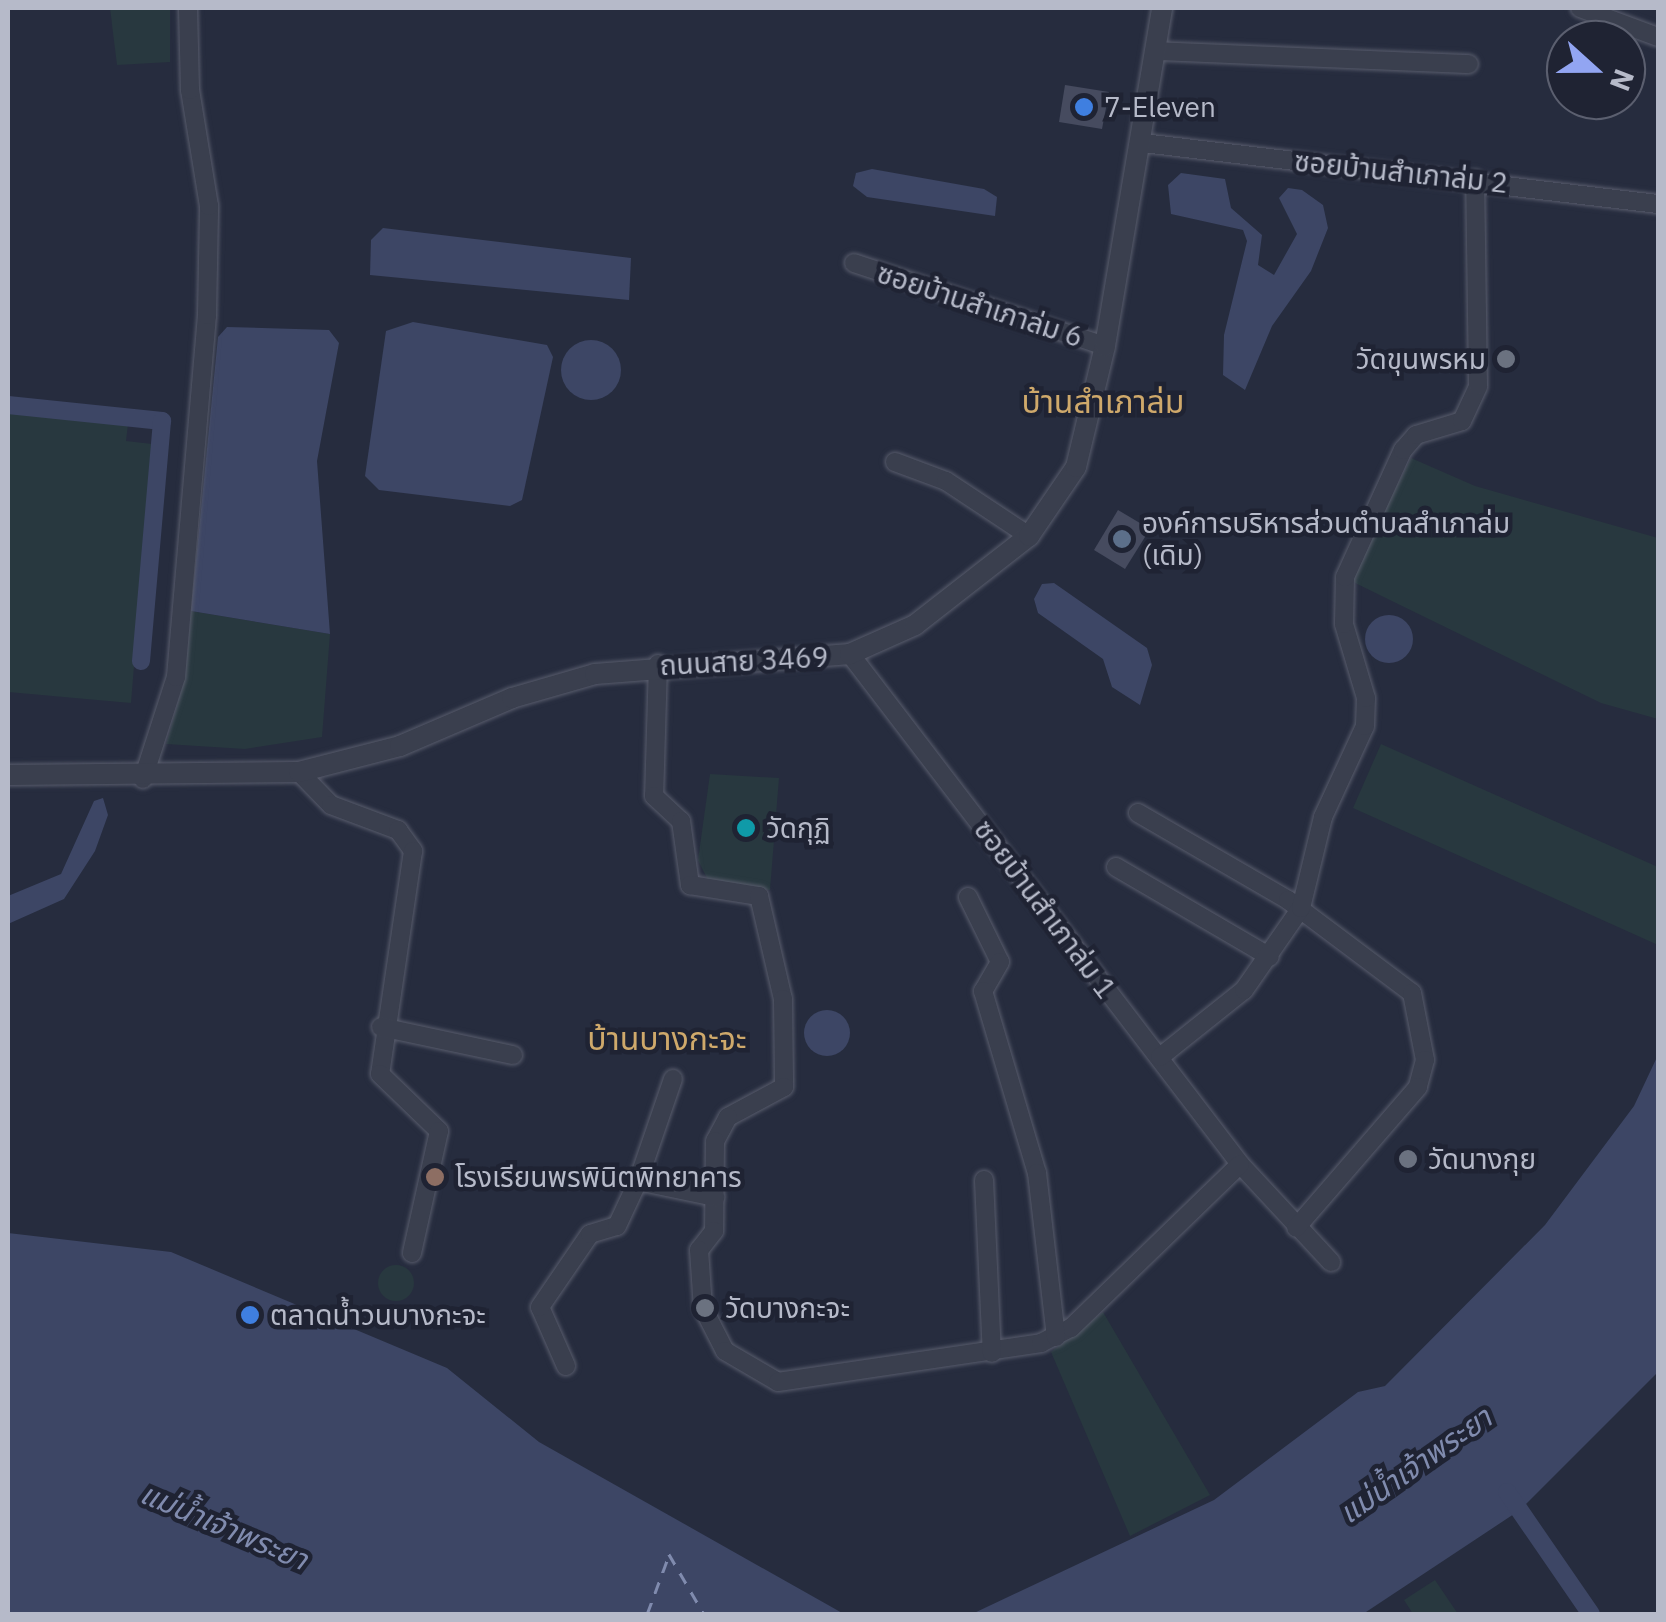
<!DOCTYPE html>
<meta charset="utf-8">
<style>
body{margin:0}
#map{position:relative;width:1666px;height:1622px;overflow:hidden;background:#262c3e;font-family:"IBM Plex Sans","Noto Sans Thai",sans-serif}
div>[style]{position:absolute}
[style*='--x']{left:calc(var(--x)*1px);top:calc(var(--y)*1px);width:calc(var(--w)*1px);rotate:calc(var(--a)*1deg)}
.green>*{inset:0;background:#28383f}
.round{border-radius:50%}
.water>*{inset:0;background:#3d4665}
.canal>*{height:18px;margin:-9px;padding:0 9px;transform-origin:9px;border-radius:9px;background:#3d4665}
.ferry>*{height:2.5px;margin-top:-1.25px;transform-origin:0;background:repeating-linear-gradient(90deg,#808bae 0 12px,transparent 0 22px)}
.building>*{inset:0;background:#464b5f}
.roads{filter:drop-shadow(0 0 2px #585c6c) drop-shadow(0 0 2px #585c6c)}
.minor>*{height:18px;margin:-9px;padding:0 9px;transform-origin:9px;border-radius:9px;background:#3a3f4e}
.tertiary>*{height:20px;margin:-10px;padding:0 10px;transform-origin:10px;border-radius:10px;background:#3a3f4e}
.dots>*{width:28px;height:28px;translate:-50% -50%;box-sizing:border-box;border:5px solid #1f2333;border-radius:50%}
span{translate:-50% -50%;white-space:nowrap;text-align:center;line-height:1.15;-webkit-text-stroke:9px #1f2333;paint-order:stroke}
.poi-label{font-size:28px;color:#b6bac9}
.left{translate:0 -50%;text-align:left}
.right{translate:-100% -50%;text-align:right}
.street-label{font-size:28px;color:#b6bac9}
.water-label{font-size:30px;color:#808bae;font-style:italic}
.quarter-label{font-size:32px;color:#cfa96b}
.frame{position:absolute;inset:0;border:10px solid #b6bac9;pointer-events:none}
.north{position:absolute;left:1546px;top:20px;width:100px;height:100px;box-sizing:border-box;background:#1f2333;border:2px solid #5b5f6f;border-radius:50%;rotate:111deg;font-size:28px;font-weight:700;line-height:40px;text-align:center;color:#b6bac9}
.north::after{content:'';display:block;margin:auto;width:35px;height:45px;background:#92a5f2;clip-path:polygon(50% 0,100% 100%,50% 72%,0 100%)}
</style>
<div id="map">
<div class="green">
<div style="clip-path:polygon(110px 8px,170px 8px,170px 62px,117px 65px)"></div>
<div style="clip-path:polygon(8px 411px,128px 424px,126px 441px,152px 444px,131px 703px,8px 692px)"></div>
<div style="clip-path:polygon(1411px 458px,1475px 486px,1658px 538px,1658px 719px,1601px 703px,1349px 580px)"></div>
<div style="clip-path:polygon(191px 611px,330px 634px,322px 737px,245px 749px,166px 744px,185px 678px)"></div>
<div style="clip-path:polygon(1381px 744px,1658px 867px,1658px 945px,1353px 808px)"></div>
<div style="clip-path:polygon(710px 774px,779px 778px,770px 890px,710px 884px,698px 860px)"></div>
<div class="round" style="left:378px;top:1265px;width:36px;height:36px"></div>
<div style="clip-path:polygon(1103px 1312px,1210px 1495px,1130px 1536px,1051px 1352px)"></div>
<div style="clip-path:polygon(1435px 1580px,1458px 1614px,1413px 1614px,1404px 1600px)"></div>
</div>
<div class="water">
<div style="clip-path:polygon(872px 169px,984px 189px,997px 197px,995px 216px,867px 197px,853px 186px,856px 173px)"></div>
<div style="clip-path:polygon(1181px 173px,1225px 179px,1231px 208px,1262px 235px,1258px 265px,1274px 275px,1297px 234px,1279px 198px,1288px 188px,1302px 190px,1323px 205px,1328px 228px,1311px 271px,1272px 326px,1245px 390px,1223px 375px,1224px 335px,1247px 241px,1243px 230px,1171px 214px,1168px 185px)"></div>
<div style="clip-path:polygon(383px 228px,631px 258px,629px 300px,370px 275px,371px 240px)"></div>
<div style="clip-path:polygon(413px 322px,547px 345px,553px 357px,522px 500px,510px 506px,379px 490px,365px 476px,386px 331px)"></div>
<div style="clip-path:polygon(227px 327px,329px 330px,339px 343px,317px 461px,330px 634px,191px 611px,218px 337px)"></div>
<div class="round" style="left:561px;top:340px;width:60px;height:60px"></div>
<div style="clip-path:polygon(1054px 583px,1147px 648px,1152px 665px,1140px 705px,1112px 687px,1103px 659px,1038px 613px,1034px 599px,1042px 584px)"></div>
<div class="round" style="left:1365px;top:615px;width:48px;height:48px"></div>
<div style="clip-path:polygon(103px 798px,108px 815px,95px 851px,64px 899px,8px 924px,8px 896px,61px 874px,94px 801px)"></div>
<div class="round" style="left:804px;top:1010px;width:46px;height:46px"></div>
<div style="clip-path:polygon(1658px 1055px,1658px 1372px,1520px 1510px,1363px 1614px,972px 1614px,1214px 1500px,1358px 1392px,1385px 1386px,1545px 1225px,1634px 1106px)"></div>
<div style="clip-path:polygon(8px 1233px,171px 1252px,447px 1368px,539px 1442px,844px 1614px,8px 1614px)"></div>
</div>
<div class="canal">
<div style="--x:8;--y:405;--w:155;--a:5.9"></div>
<div style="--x:162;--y:421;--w:241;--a:95"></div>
<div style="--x:1507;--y:1492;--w:148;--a:55.5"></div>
</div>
<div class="ferry">
<div style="--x:669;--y:1554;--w:69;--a:59.7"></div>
<div style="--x:647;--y:1614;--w:63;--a:-69.6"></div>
</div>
<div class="building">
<div style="clip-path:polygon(1065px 85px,1109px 92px,1102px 129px,1059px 122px)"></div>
<div style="clip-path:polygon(1118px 510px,1150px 529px,1125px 569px,1094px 550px)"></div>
</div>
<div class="roads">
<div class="minor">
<div style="--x:1580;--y:8;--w:83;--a:20.4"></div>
<div style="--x:1156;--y:51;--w:313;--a:2.4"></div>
<div style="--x:1143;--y:143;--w:519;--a:6.76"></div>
<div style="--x:854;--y:263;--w:264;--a:18.3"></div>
<div style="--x:895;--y:462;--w:54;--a:20.4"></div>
<div style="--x:946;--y:481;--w:100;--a:33.5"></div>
<div style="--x:850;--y:654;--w:642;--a:52.59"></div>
<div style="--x:1240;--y:1164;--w:134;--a:47.1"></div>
<div style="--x:658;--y:664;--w:132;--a:91.7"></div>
<div style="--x:654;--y:796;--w:37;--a:43"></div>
<div style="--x:681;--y:821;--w:65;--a:82"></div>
<div style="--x:690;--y:885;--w:70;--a:9.1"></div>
<div style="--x:759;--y:896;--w:106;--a:76.9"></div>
<div style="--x:783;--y:999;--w:88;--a:89.3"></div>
<div style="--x:784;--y:1087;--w:64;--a:151.8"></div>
<div style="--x:728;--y:1117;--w:27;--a:118"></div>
<div style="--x:715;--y:1141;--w:90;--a:90.6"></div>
<div style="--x:714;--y:1231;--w:24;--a:128"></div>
<div style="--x:699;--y:1250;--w:58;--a:86.1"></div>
<div style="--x:703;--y:1308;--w:48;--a:62.9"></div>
<div style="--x:725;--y:1351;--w:61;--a:30.3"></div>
<div style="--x:778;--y:1382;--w:266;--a:-8.4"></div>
<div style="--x:1041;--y:1343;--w:34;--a:-27"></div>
<div style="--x:1071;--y:1328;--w:235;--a:-44.1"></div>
<div style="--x:299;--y:772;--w:46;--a:45.9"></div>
<div style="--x:331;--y:805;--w:72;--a:20.5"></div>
<div style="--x:398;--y:830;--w:26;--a:54"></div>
<div style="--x:413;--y:851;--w:225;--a:98.4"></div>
<div style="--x:380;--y:1074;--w:82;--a:44"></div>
<div style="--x:439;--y:1131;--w:125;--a:102.5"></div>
<div style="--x:143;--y:779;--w:107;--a:-72.1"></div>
<div style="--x:176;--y:677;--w:363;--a:-85.1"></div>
<div style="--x:207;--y:315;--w:109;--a:-88.9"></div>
<div style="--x:209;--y:206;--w:118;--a:-99.3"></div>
<div style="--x:190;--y:90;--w:82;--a:-91.4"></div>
<div style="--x:1138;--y:813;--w:173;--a:30.1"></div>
<div style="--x:1288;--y:900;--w:155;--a:36.9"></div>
<div style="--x:1412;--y:993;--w:68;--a:79"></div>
<div style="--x:1425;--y:1060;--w:28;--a:105"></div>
<div style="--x:1418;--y:1087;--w:186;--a:130.9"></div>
<div style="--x:1116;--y:867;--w:178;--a:30.3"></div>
<div style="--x:968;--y:897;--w:72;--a:63.8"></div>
<div style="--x:1000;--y:962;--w:34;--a:120"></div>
<div style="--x:983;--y:991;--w:190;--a:73.5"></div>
<div style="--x:1037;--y:1173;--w:165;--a:83.4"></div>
<div style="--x:381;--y:1027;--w:135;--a:12"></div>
<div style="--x:1160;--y:1057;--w:107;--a:-38.6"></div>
<div style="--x:1244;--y:990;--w:100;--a:-55.2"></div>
<div style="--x:1301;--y:908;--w:94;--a:-76.4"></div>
<div style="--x:1323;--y:817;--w:100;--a:-65.2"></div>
<div style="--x:1365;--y:726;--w:28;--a:-88"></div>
<div style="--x:1366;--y:698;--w:77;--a:-106.6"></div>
<div style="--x:1344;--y:624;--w:47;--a:-88.8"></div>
<div style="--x:1345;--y:577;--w:140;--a:-65.5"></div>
<div style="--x:1403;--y:450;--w:20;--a:-49"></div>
<div style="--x:1416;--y:435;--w:48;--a:-16.9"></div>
<div style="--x:1462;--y:421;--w:38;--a:-65"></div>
<div style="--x:1478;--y:386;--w:207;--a:-90.8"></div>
<div style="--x:984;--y:1180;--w:173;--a:87.4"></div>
<div style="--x:638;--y:1181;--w:108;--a:-71.1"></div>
<div style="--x:566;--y:1366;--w:64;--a:-113.8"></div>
<div style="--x:540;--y:1307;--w:88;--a:-55.6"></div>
<div style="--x:590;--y:1234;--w:28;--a:-17"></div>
<div style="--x:617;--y:1226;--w:50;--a:-65"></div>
<div style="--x:638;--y:1181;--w:79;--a:11.7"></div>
</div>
<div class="tertiary">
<div style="--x:8;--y:775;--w:291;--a:-0.6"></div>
<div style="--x:299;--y:772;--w:104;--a:-14.4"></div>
<div style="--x:400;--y:746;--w:122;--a:-23.2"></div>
<div style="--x:512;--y:698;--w:86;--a:-16.1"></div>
<div style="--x:595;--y:674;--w:256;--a:-4.5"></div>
<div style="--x:850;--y:654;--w:71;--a:-24"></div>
<div style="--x:915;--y:625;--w:145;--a:-38"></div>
<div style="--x:1029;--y:536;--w:83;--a:-55.7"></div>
<div style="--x:1076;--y:467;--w:124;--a:-76.5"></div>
<div style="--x:1105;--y:346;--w:343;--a:-80.4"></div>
</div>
</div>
<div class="dots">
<div style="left:1084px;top:107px;background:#3f7fe0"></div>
<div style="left:1506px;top:359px;background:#6b7280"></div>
<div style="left:1122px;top:539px;background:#5c6f8a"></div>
<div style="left:746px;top:828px;background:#0f9aa8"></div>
<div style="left:1408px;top:1159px;background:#6b7280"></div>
<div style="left:435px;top:1177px;background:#8d6e63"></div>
<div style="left:705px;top:1308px;background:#6b7280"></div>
<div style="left:250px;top:1315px;background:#3f7fe0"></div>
</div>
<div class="poi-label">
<span class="left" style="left:1104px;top:107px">7-Eleven</span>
<span class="right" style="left:1486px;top:359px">วัดขุนพรหม</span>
<span class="left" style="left:1142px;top:539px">องค์การบริหารส่วนตำบลสำเภาล่ม<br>(เดิม)</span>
<span class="left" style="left:766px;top:828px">วัดกุฏิ</span>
<span class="left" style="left:1428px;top:1159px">วัดนางกุย</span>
<span class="left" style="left:455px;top:1177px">โรงเรียนพรพินิตพิทยาคาร</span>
<span class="left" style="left:725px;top:1308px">วัดบางกะจะ</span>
<span class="left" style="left:270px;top:1315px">ตลาดน้ำวนบางกะจะ</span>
</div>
<div class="street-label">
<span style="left:1401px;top:172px;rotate:6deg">ซอยบ้านสำเภาล่ม 2</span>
<span style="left:980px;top:305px;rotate:18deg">ซอยบ้านสำเภาล่ม 6</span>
<span style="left:744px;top:661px;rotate:-3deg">ถนนสาย 3469</span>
<span style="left:1045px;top:909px;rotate:53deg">ซอยบ้านสำเภาล่ม 1</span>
</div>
<div class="water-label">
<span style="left:1415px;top:1465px;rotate:-35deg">แม่น้ำเจ้าพระยา</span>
<span style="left:224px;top:1526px;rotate:23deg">แม่น้ำเจ้าพระยา</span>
</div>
<div class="quarter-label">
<span style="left:1103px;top:401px">บ้านสำเภาล่ม</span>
<span style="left:667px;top:1038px">บ้านบางกะจะ</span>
</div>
<div class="frame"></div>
<div class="north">N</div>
</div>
